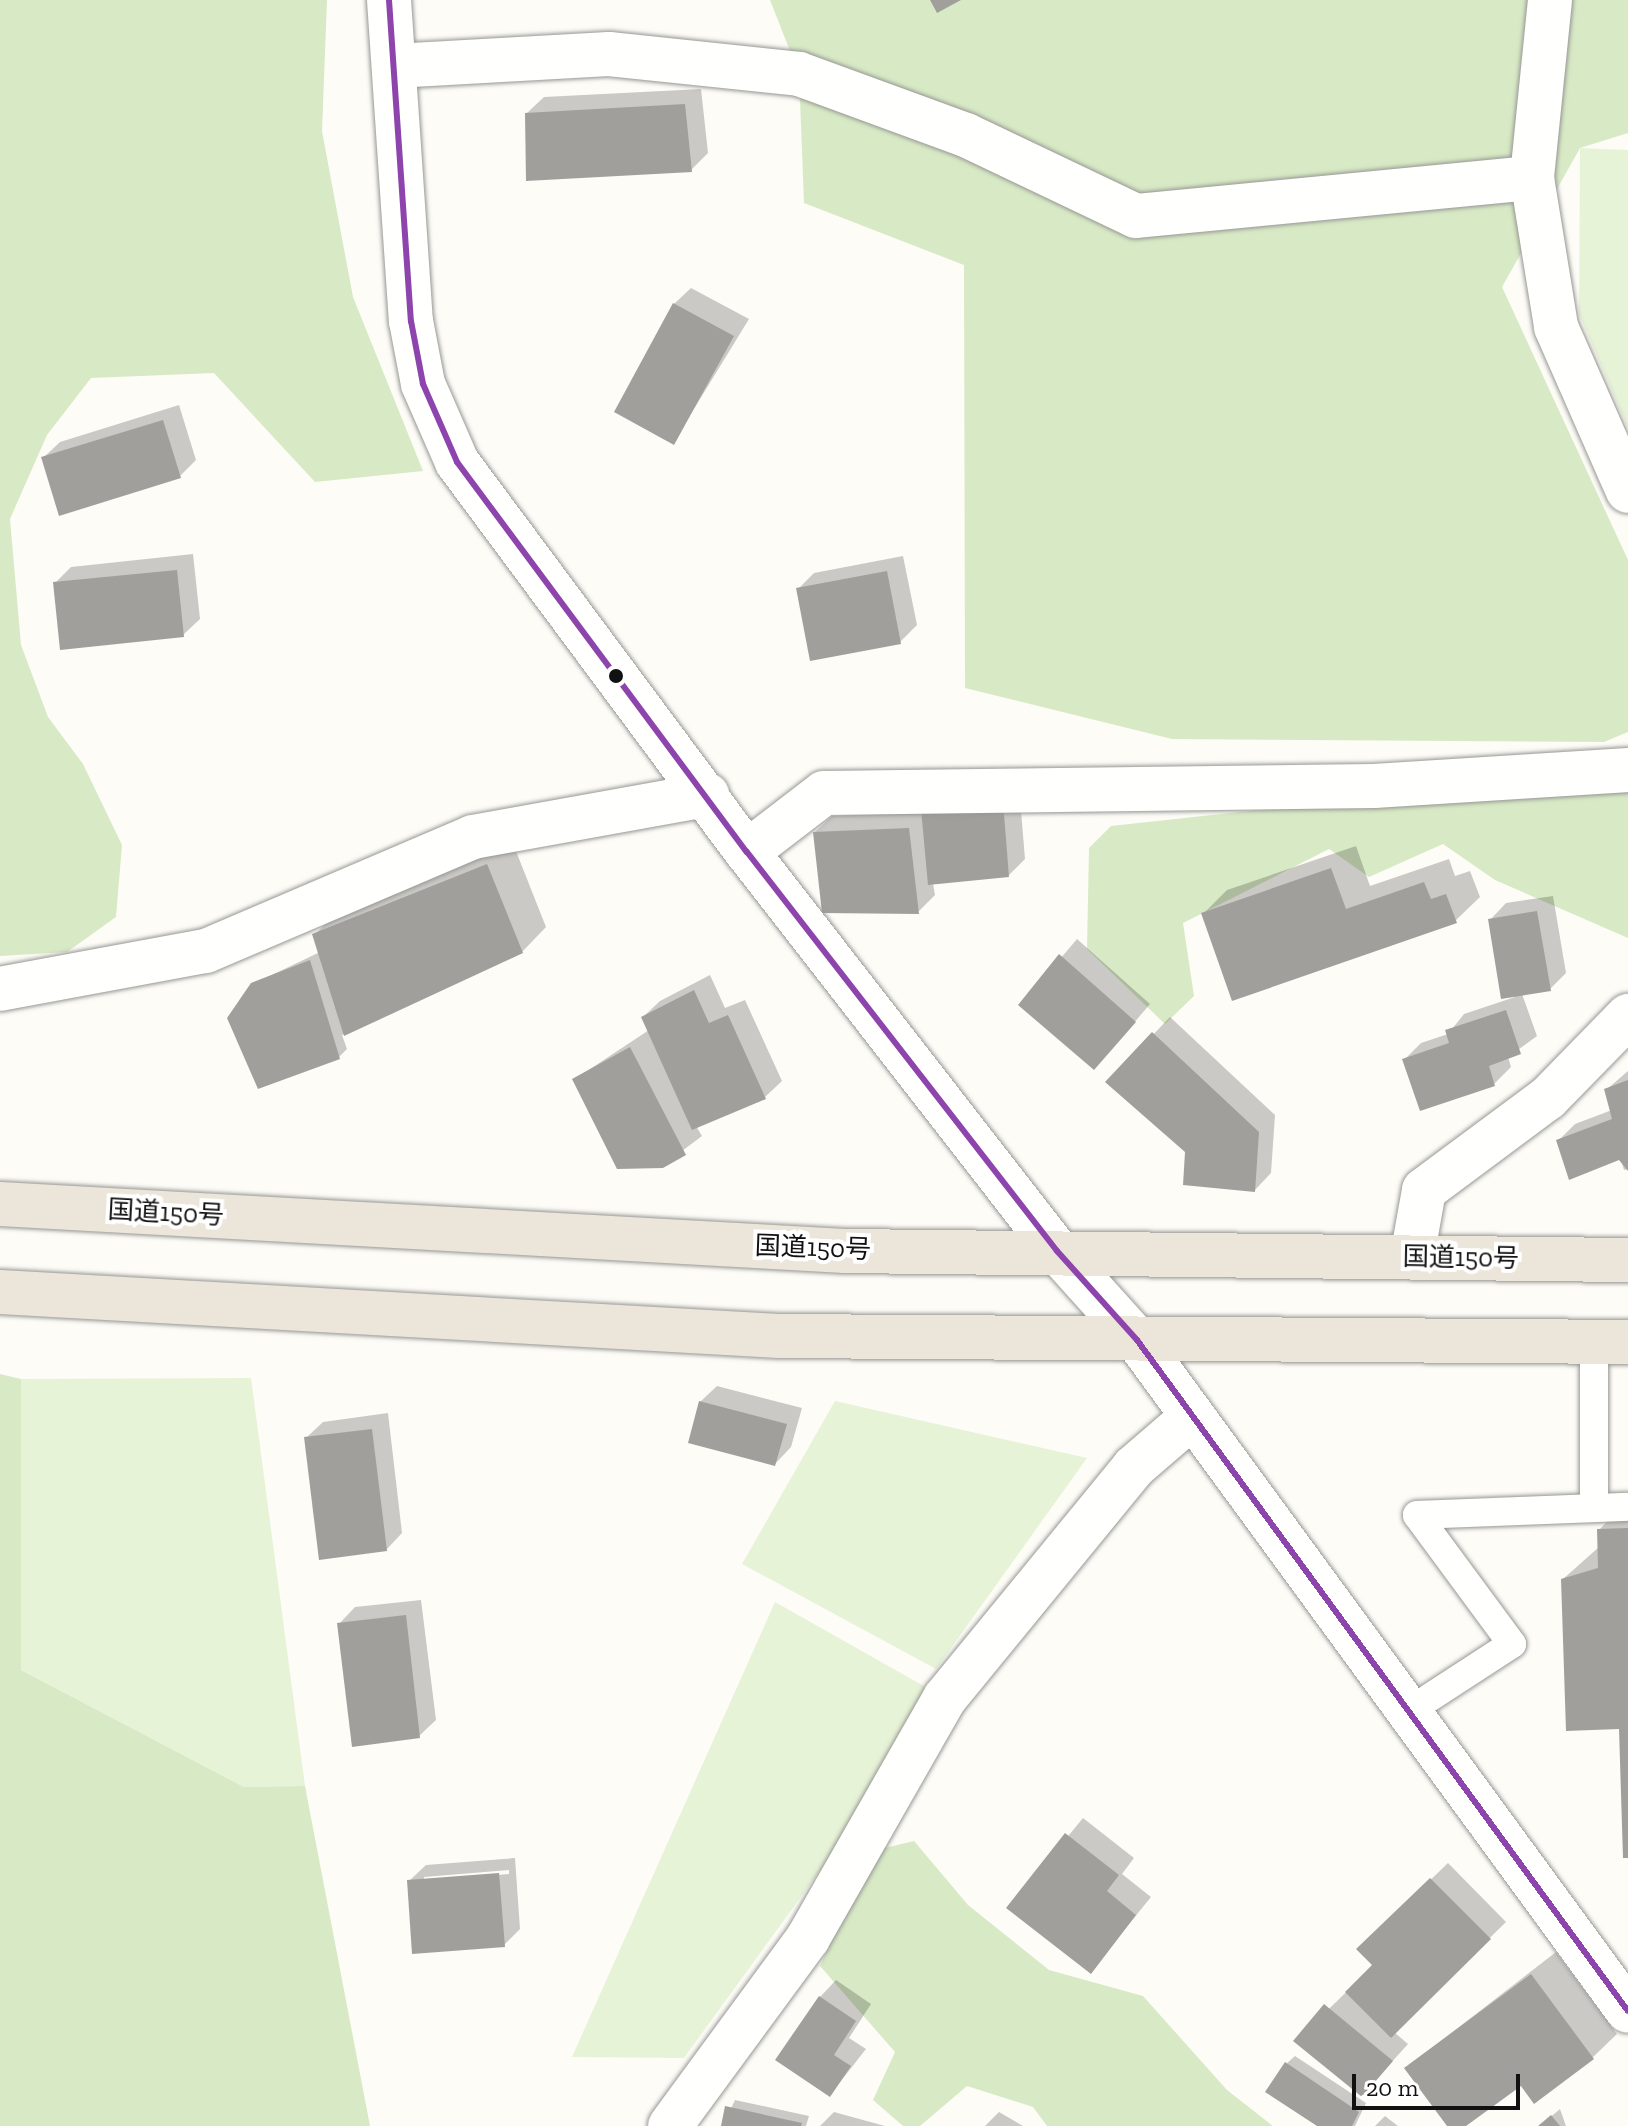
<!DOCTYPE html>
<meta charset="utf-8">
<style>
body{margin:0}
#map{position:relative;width:1628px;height:2126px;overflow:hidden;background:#fdfcf7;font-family:"Zilla Slab","Noto Sans JP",serif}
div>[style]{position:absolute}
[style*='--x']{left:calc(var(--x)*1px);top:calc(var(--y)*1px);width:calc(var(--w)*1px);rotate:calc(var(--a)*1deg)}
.green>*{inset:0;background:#e7f3d7}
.forest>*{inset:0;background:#d8eac5}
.shadow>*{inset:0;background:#0003}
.building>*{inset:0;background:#a19f9c}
.roads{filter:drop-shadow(0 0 2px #979795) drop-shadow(0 0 2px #979795)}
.service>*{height:28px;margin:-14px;padding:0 14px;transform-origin:14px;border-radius:14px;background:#fffffe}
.minor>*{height:44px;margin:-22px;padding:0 22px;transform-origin:22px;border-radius:22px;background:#fffffe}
.tertiary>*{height:44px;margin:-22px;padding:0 22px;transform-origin:22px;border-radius:22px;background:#fffffe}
.trunk>*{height:44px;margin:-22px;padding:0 22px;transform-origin:22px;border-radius:22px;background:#ece5da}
.bus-1>*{height:6px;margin:-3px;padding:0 3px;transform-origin:3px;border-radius:3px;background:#8e44ad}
.dots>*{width:22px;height:22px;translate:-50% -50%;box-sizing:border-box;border:4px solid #fff;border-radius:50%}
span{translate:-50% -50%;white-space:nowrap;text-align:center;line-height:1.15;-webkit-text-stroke:8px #fff;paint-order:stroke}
.street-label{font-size:26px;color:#111}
.scale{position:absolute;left:1352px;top:2074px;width:168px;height:36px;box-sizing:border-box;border:4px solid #111;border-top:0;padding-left:10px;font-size:24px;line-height:28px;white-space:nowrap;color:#111;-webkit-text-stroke:6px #fff;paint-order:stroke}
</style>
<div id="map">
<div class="green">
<div style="clip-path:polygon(1580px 148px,1628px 150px,1628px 428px,1579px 314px)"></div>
<div style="clip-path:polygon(251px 1378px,305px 1786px,244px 1787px,21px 1670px,21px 1379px)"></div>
<div style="clip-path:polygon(835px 1401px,1087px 1458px,936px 1669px,742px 1564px)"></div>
<div style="clip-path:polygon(775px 1602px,945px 1698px,684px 2058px,572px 2057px)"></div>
</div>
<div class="forest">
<div style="clip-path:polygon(0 0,327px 0,322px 131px,353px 297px,423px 471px,315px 482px,214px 373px,91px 378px,47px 435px,10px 519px,21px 645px,48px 717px,83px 764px,122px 845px,116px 917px,67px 952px,0 956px)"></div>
<div style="clip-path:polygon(770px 0,1628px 0,1628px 133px,1580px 148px,1502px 287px,1628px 560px,1628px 732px,1604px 742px,1172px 739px,965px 688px,964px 265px,804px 203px,799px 74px)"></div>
<div style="clip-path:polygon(1628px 789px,1628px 938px,1495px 880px,1443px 844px,1369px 877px,1329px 849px,1183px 923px,1194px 996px,1165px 1024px,1087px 949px,1089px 848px,1111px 826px,1295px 806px)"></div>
<div style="clip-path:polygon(0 1374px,21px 1379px,21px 1670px,244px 1787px,305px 1786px,370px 2126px,0 2126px)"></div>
<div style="clip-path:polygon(914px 1841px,968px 1905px,1049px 1970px,1143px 1996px,1227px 2090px,1273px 2126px,1047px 2126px,1033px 2107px,967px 2086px,920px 2126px,903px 2126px,873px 2100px,895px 2052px,820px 1966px,872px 1851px)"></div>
</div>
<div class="shadow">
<div style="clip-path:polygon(701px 89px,708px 153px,691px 170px,527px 113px,544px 97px)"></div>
<div style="clip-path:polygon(691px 288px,749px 319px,673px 443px,674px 304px)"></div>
<div style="clip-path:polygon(179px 405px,196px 460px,180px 476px,43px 458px,60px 442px)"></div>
<div style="clip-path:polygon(193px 554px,200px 619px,183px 635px,55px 583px,71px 567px)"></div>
<div style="clip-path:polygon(903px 556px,917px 625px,900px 642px,798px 589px,814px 573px)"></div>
<div style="clip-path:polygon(1019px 786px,1025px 859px,1009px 875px,933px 883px,935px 895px,918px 912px,815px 832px,832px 816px,923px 812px)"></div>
<div style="clip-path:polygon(512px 841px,546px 927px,522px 952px,342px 1035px,347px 1049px,339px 1057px,253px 984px,320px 952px,314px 935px,339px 911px)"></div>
<div style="clip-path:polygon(1356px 846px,1370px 886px,1449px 859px,1455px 876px,1470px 871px,1480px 897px,1455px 921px,1203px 914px,1227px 890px)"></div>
<div style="clip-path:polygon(1553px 896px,1566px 973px,1550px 989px,1522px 994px,1537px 1036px,1508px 1057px,1511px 1067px,1494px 1084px,1421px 1108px,1404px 1060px,1421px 1043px,1448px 1034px,1464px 1014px,1515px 997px,1490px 920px,1506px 903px)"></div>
<div style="clip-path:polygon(1077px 939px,1150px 1004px,1110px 1051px,1021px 1005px)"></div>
<div style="clip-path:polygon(710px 975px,725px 1008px,745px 1000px,782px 1081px,765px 1097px,696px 1126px,702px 1136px,662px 1166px,575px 1079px,649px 1030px,643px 1017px,660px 1001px)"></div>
<div style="clip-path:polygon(1170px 1017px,1275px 1115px,1271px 1173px,1255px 1190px,1187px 1151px,1108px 1082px)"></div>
<div style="clip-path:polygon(1628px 1071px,1628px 1169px,1624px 1170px,1620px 1157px,1558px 1141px,1575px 1124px,1612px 1110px,1606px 1090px)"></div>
<div style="clip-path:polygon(717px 1386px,802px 1408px,791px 1447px,775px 1464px,700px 1402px)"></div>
<div style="clip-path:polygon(388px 1413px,402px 1533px,386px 1550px,306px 1438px,323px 1422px)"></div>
<div style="clip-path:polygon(1628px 1500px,1628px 1856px,1621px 1727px,1563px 1579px,1599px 1547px,1599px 1530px)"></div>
<div style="clip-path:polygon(421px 1600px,436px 1720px,419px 1736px,339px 1624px,355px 1607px)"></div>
<div style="clip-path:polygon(1083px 1818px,1134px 1858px,1122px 1874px,1151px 1897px,1091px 1971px,1009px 1908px)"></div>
<div style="clip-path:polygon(evenodd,515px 1858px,520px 1929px,504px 1945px,409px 1881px,426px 1865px,515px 1858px,509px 1870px,509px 1874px,424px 1881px,424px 1877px,509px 1870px)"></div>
<div style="clip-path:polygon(1448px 1863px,1506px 1922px,1394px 2032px,1408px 2044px,1362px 2095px,1296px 2041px,1374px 1965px,1359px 1949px)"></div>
<div style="clip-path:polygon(1556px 1952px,1617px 2034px,1592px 2058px,1522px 2084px,1463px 2126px,1449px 2126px,1406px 2068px)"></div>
<div style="clip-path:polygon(836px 1980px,871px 2004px,849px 2038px,866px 2049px,830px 2095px,820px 1997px)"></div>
<div style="clip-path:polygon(1295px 2056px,1366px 2103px,1355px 2126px,1321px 2126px,1287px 2063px)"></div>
<div style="clip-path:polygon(735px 2100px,809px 2116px,806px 2126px,723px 2126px)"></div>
<div style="clip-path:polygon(1560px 2109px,1566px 2126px,1540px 2126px)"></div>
<div style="clip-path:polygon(834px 2112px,885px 2126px,820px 2126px)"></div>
<div style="clip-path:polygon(999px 2112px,1023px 2126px,985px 2126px)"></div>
<div style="clip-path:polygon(1385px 2116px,1398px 2126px,1375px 2126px)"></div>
</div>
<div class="building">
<div style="clip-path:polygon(930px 0,961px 0,937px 13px)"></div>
<div style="clip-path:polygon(685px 104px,692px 172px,526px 181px,525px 113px)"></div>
<div style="clip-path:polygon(673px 303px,734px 336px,674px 445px,614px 412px)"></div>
<div style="clip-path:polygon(163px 420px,181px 478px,59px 516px,41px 457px)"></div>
<div style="clip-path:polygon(177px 570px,184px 637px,60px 650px,53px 582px)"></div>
<div style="clip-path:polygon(887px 571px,901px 644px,810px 661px,796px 588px)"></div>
<div style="clip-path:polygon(1003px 802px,1009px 877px,928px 885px,921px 809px)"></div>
<div style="clip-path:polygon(909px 828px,919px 914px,822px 913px,813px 832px)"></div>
<div style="clip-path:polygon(487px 864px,523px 953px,344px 1036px,312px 934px)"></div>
<div style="clip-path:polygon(1331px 868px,1346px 909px,1424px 882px,1431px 899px,1446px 894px,1457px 923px,1232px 1001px,1201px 913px)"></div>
<div style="clip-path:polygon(1537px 911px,1551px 991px,1501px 999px,1488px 919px)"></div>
<div style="clip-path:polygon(1059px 954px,1136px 1022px,1094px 1070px,1018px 1005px)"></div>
<div style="clip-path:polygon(310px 960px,340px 1059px,258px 1089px,227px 1018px,251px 983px)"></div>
<div style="clip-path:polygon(694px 990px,709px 1023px,728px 1015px,766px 1099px,692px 1130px,641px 1017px)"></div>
<div style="clip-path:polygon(1506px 1010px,1521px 1054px,1489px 1066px,1495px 1086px,1420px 1111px,1402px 1059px,1449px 1043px,1445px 1030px)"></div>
<div style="clip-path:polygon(1152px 1032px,1259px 1132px,1255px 1192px,1183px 1185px,1185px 1152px,1105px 1082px)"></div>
<div style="clip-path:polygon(630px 1047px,686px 1155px,663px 1168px,617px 1169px,572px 1079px)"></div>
<div style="clip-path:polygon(1628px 1080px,1628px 1171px,1619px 1160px,1569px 1180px,1556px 1140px,1612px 1119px,1604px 1089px)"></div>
<div style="clip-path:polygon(699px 1401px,787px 1424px,775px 1466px,688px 1443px)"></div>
<div style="clip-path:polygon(372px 1429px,387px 1551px,319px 1560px,304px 1437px)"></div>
<div style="clip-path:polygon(1628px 1528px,1628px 1858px,1623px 1858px,1619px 1729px,1566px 1731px,1561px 1579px,1598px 1568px,1597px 1529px)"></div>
<div style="clip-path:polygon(406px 1615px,420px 1738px,352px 1747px,337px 1623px)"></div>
<div style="clip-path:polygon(1065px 1833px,1119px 1875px,1107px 1891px,1136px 1915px,1091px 1974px,1006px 1908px)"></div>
<div style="clip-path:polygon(499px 1873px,505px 1947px,412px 1954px,407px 1880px)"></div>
<div style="clip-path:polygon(1430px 1878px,1491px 1939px,1391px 2038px,1345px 1992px,1372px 1965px,1356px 1949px)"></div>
<div style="clip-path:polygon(1531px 1974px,1594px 2059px,1534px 2104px,1521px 2086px,1466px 2126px,1447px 2126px,1404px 2068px)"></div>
<div style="clip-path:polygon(819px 1996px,856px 2021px,834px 2055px,851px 2066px,830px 2097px,775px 2060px)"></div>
<div style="clip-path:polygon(1324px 2004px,1393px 2061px,1362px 2097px,1293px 2041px)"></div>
<div style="clip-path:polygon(1285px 2062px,1359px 2112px,1352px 2126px,1317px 2126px,1265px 2092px)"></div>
<div style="clip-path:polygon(725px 2106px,802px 2123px,801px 2126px,721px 2126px)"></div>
<div style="clip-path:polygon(1551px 2115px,1560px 2126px,1538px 2126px)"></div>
</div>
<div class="roads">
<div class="service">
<div style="--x:1594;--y:1507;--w:165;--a:-90"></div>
<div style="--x:1429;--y:1698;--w:99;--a:-33"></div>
<div style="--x:1512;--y:1644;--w:160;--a:-126.4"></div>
<div style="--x:1417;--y:1515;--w:211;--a:-2.2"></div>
</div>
<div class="minor">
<div style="--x:1550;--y:0;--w:179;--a:95.8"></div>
<div style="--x:1532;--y:178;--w:151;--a:80.8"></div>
<div style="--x:1556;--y:327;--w:179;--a:66.3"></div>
<div style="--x:394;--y:66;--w:215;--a:-3.2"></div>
<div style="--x:609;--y:54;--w:191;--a:6"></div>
<div style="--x:799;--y:74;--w:178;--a:20.1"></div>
<div style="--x:966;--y:135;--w:188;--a:25.5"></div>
<div style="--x:1136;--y:216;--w:398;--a:-5.5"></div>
<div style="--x:747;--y:852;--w:97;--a:-37.5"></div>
<div style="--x:824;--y:793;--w:550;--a:-0.73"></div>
<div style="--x:1374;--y:786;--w:255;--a:-3.6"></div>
<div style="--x:0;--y:989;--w:209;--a:-10.5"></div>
<div style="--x:206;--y:951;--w:290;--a:-23.1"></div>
<div style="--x:473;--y:837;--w:238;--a:-10.2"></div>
<div style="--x:1412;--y:1257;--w:68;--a:-79.8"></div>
<div style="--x:1424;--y:1190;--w:154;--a:-36.6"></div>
<div style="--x:1548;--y:1098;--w:115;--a:-45.7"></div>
<div style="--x:670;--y:2126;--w:233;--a:-53.7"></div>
<div style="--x:808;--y:1938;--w:276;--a:-60.3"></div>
<div style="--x:945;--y:1698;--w:298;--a:-50.7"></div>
<div style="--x:1134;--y:1467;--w:77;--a:-40.8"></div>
</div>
<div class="tertiary">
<div style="--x:389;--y:0;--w:322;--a:86.1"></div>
<div style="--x:411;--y:321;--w:64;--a:79.2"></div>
<div style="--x:423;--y:384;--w:85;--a:66.4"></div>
<div style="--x:457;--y:462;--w:486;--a:53.4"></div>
<div style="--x:747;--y:852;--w:505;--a:52.15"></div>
<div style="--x:1057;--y:1251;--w:120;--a:48"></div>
<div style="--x:1137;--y:1340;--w:831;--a:53.81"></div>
</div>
<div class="trunk">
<div style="--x:0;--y:1204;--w:846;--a:3.18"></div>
<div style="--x:845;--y:1251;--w:783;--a:0.66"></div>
<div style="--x:0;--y:1292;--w:780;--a:3.23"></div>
<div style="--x:779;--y:1336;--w:849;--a:0.4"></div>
</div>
</div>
<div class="bus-1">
<div style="--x:389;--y:0;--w:322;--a:86.1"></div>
<div style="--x:411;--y:321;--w:64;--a:79.2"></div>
<div style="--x:423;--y:384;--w:85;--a:66.4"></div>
<div style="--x:457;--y:462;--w:486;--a:53.4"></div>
<div style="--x:747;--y:852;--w:505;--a:52.15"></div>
<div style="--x:1057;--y:1251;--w:120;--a:48"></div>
<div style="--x:1137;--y:1340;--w:831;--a:53.81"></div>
</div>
<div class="dots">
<div style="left:616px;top:676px;background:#111"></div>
</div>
<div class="street-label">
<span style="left:166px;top:1213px;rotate:3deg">国道150号</span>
<span style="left:813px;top:1248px;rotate:2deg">国道150号</span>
<span style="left:1461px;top:1258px;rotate:1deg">国道150号</span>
</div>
<div class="scale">20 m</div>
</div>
